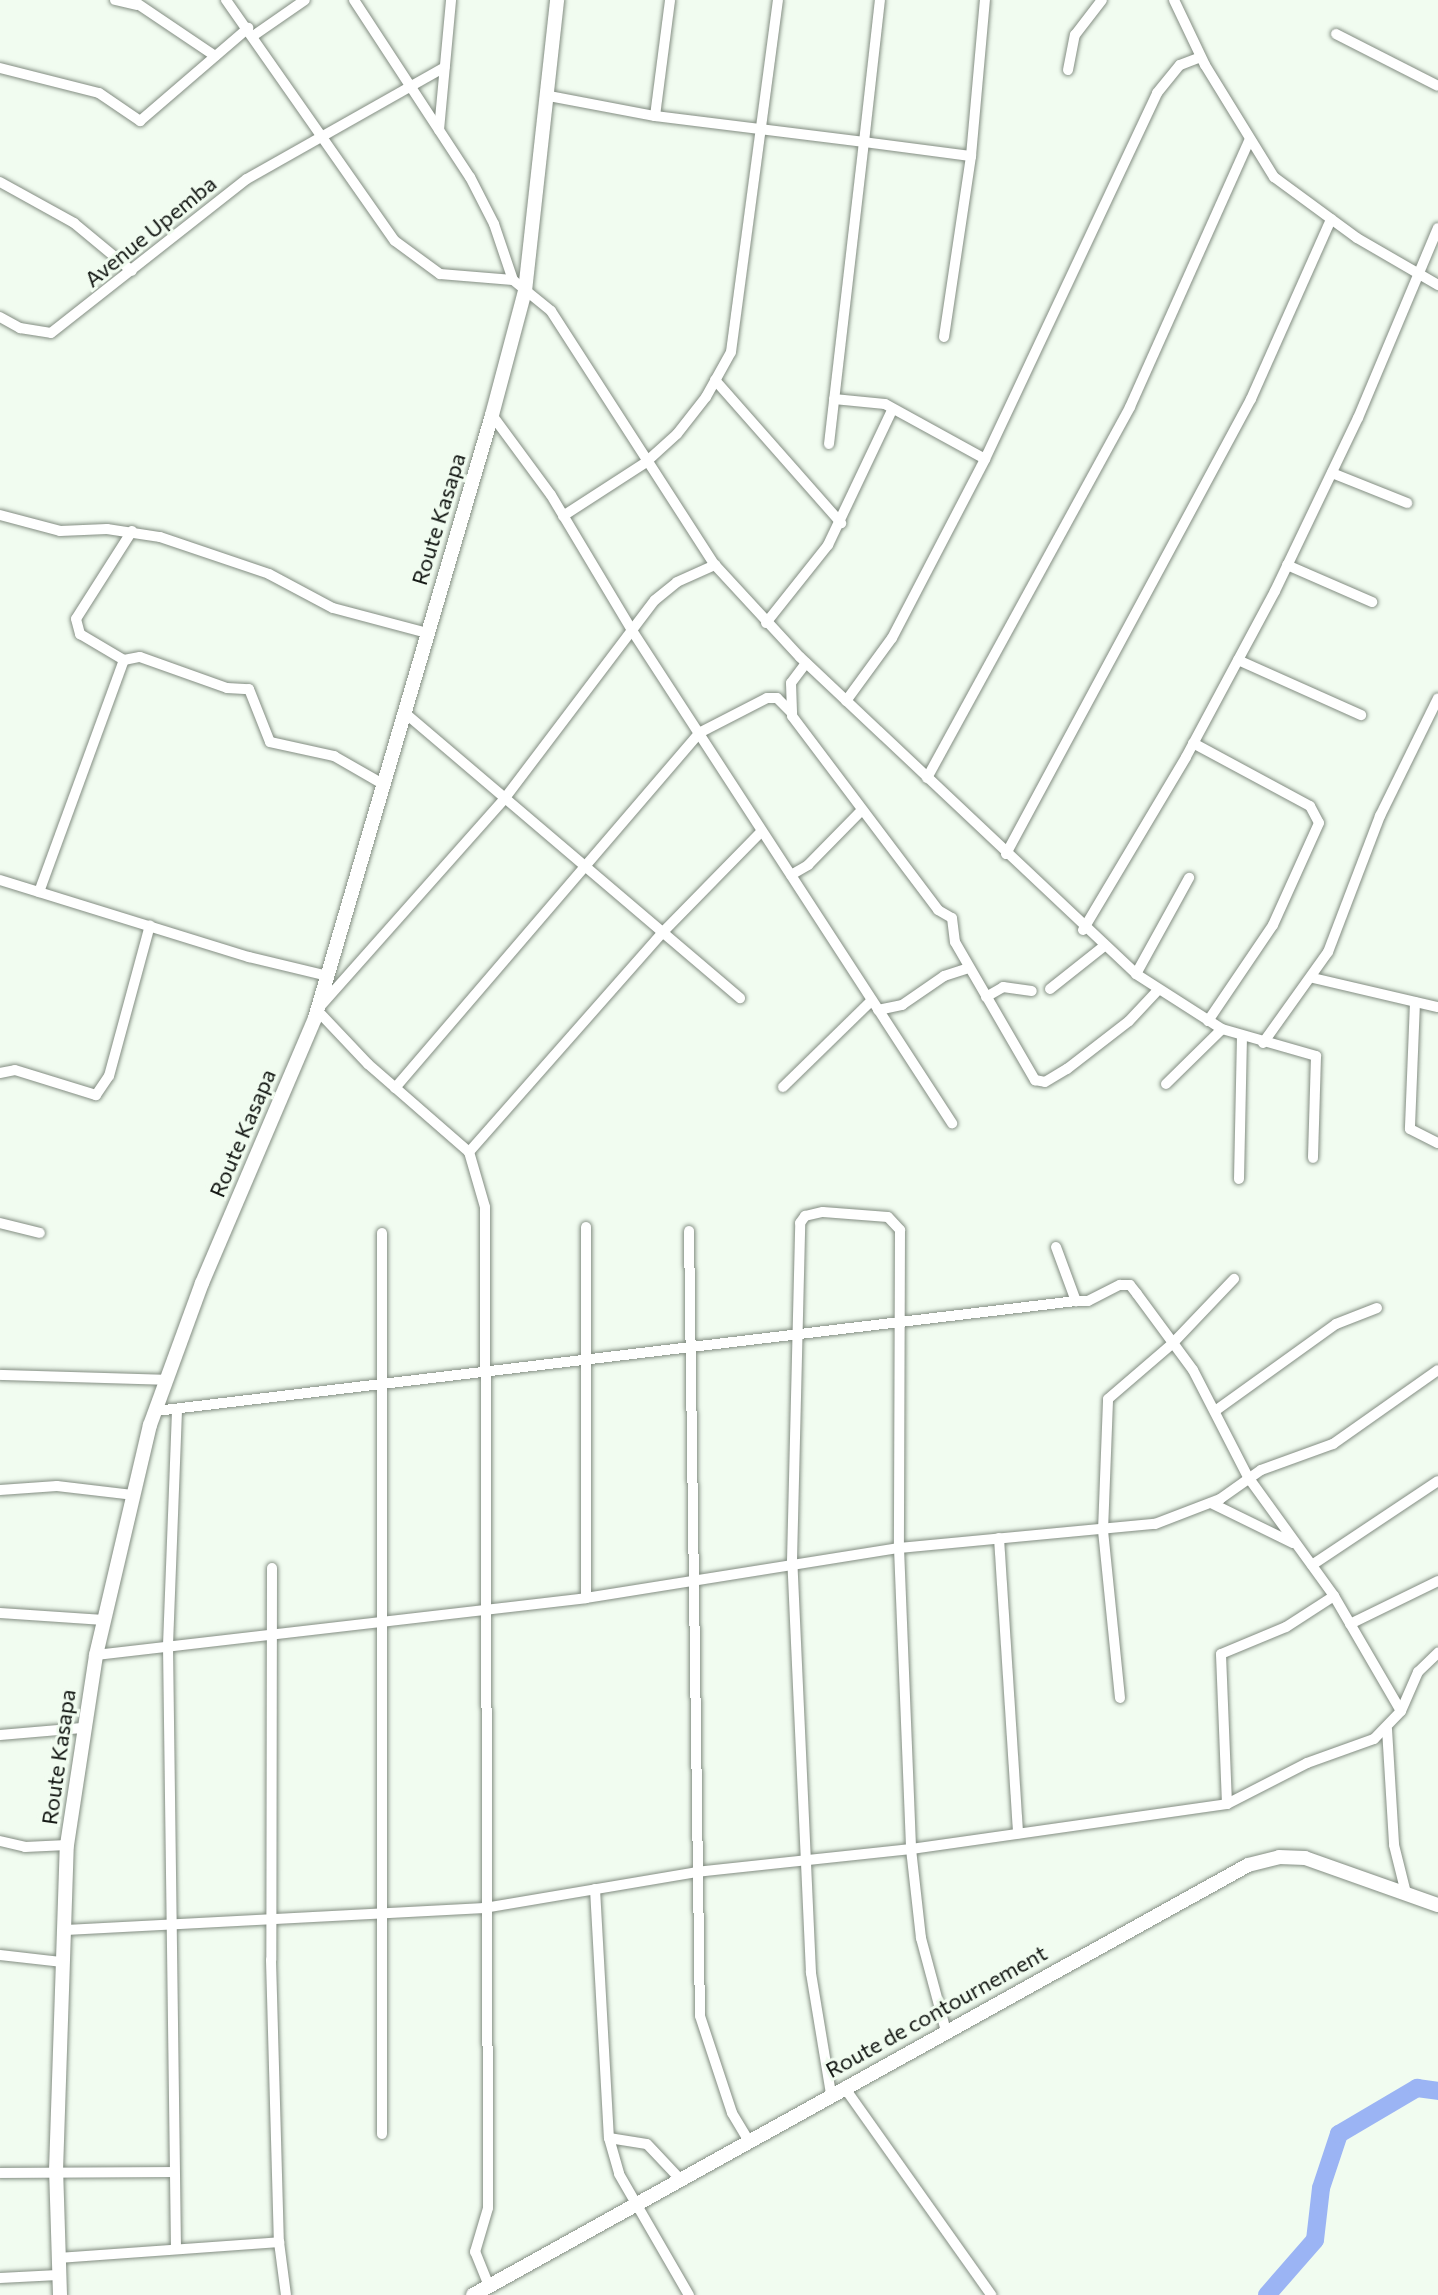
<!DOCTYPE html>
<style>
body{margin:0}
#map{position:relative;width:1438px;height:2295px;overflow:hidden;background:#f1fcf0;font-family:Commissioner,sans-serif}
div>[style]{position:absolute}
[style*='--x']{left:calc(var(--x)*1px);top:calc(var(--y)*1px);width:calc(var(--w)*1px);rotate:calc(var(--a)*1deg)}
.river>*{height:18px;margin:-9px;padding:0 9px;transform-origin:9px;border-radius:9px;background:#9bb4f4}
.roads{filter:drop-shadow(0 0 2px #838d82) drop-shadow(0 0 2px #838d82)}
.street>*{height:10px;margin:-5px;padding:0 5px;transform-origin:5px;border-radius:5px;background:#fff}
.secondary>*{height:14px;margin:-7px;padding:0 7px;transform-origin:7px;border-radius:7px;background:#fff}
span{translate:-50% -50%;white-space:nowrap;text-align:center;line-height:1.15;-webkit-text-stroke:6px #f1fcf0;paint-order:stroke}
.street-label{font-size:22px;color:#0f130f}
</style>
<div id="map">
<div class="river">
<div style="--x:1267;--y:2295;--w:73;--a:-48.9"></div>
<div style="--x:1315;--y:2240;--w:52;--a:-83.4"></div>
<div style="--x:1321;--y:2188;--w:57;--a:-71.6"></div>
<div style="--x:1339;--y:2134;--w:91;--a:-30.5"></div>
<div style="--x:1417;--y:2088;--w:21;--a:8"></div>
</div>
<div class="roads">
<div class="street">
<div style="--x:115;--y:0;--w:22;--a:13"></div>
<div style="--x:132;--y:0;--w:100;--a:34"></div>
<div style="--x:226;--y:0;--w:294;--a:55"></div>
<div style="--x:395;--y:241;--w:56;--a:36.3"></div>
<div style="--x:440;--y:274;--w:73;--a:4.7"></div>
<div style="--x:513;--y:280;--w:49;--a:39.2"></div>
<div style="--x:551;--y:311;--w:302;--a:57.2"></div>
<div style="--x:715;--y:565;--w:125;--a:47.3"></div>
<div style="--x:800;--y:657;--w:462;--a:43.3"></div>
<div style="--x:1136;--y:974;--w:102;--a:32.6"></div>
<div style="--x:1222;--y:1029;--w:98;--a:16"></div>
<div style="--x:1316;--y:1056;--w:102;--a:91.7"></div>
<div style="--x:354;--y:0;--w:212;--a:56.8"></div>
<div style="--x:470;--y:177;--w:53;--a:62.9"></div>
<div style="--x:494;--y:224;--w:59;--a:71.3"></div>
<div style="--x:1174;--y:0;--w:72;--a:64.5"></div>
<div style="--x:1205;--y:65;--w:132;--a:58.4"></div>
<div style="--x:1274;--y:177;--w:103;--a:36.3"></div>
<div style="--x:1357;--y:238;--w:94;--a:30.1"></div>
<div style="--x:1336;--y:34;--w:114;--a:27"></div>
<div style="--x:253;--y:36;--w:63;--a:-34.7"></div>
<div style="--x:0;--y:68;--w:102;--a:14.2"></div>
<div style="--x:99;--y:93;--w:50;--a:34.3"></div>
<div style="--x:140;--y:121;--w:143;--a:-40.7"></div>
<div style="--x:1068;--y:70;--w:36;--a:-79"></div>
<div style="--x:1075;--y:35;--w:44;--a:-52.4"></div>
<div style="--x:549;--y:96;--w:108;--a:10.7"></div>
<div style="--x:655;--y:116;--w:211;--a:7.1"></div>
<div style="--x:864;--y:142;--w:143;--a:-83.6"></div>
<div style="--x:655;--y:116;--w:117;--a:-82.6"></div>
<div style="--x:439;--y:130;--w:131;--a:-84.7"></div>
<div style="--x:0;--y:182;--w:85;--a:29"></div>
<div style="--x:74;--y:223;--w:75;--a:39.6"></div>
<div style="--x:0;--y:317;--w:23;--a:29"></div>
<div style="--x:20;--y:328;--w:31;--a:9"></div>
<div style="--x:51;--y:333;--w:249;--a:-38.2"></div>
<div style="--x:247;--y:179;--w:227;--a:-29.5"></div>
<div style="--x:944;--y:337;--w:183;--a:-81.5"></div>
<div style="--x:971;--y:156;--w:157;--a:-84.9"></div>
<div style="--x:715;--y:380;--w:191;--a:48.6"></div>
<div style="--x:834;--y:399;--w:51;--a:5.6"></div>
<div style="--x:885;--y:404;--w:114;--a:28.8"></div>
<div style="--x:492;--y:415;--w:99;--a:53.6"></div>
<div style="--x:551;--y:495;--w:160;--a:59.1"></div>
<div style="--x:633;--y:632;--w:586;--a:56.99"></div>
<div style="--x:829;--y:444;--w:304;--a:-83.4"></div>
<div style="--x:864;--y:142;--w:108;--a:7.5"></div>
<div style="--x:1332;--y:473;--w:81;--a:21.8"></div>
<div style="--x:0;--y:515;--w:62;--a:14.9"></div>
<div style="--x:60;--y:531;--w:47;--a:-2.4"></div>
<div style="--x:107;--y:529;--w:54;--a:8.6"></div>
<div style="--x:160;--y:537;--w:115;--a:18.7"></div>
<div style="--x:269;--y:574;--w:72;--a:28"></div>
<div style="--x:333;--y:608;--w:97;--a:14.9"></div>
<div style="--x:563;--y:516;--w:98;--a:-32.9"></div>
<div style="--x:645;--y:463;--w:43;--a:-42.2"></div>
<div style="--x:677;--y:434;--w:47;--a:-51.9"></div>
<div style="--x:706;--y:397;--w:51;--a:-60.9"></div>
<div style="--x:731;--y:352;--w:355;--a:-82.4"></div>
<div style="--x:132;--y:531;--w:104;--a:122.5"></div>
<div style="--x:76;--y:619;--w:16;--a:75"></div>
<div style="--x:80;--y:634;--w:51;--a:30.6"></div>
<div style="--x:124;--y:660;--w:16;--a:-11"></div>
<div style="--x:140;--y:657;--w:92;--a:19.6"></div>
<div style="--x:227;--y:688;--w:22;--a:3"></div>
<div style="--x:249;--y:689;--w:57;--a:68.4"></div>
<div style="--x:270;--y:742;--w:66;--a:12.3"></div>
<div style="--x:334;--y:756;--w:54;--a:29.9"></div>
<div style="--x:1287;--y:565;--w:93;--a:23.5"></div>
<div style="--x:766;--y:623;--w:100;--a:-51.5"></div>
<div style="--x:828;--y:545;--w:149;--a:-64.6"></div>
<div style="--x:1238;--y:660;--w:135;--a:24.1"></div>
<div style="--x:806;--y:663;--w:25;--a:127"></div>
<div style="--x:791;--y:683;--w:33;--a:88"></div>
<div style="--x:792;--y:716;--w:243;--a:53"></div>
<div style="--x:938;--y:910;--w:16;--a:30"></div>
<div style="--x:952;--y:918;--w:24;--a:83"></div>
<div style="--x:955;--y:942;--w:160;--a:59.9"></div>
<div style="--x:1035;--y:1080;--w:10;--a:11"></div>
<div style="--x:1045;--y:1082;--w:26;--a:-31"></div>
<div style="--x:1067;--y:1069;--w:78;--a:-37.7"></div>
<div style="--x:1129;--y:1021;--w:42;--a:-46.9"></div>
<div style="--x:846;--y:701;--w:78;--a:-53.9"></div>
<div style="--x:892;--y:638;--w:202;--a:-62.5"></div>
<div style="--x:985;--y:459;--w:404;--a:-64.8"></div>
<div style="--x:1157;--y:93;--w:36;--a:-51"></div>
<div style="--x:1180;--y:65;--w:22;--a:-21"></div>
<div style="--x:405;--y:713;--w:440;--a:40.4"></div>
<div style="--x:1193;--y:743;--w:133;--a:28.3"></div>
<div style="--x:1310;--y:806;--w:19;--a:62"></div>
<div style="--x:1319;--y:823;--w:112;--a:114.3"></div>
<div style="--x:1273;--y:925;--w:116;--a:124.1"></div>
<div style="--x:927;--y:778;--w:423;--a:-61.3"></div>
<div style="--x:1130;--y:407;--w:291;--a:-65.9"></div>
<div style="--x:1006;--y:854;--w:517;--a:-61.7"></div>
<div style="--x:1251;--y:399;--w:197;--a:-66"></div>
<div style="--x:791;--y:875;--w:20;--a:-30"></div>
<div style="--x:808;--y:865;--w:77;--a:-45.5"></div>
<div style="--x:0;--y:880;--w:261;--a:17.2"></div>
<div style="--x:249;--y:957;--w:81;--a:13.5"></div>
<div style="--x:39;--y:892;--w:247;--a:-69.9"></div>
<div style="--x:1083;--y:930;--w:201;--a:-59.2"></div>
<div style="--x:1186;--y:757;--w:188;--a:-61.8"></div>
<div style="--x:1275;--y:591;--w:192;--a:-64.4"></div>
<div style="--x:1358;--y:418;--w:206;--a:-67.2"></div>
<div style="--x:1136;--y:974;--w:110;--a:-61.1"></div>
<div style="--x:1313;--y:978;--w:128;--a:13.1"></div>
<div style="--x:1050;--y:989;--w:68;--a:-38.4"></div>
<div style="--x:986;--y:997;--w:20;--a:-30"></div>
<div style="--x:1003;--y:987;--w:29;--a:8"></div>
<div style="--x:1415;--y:1002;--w:127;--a:92.3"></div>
<div style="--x:1410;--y:1129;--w:31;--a:27"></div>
<div style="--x:878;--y:1010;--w:25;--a:-12"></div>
<div style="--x:902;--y:1005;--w:51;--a:-34.6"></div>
<div style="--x:944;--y:976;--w:26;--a:-18"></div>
<div style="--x:1263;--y:1043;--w:112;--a:-54.5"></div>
<div style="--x:1328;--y:952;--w:146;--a:-69.1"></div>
<div style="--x:1380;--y:816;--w:131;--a:-63.8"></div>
<div style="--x:0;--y:1073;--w:15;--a:-11"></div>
<div style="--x:15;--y:1070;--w:85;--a:17.2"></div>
<div style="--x:96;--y:1095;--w:23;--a:-56"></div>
<div style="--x:109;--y:1076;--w:156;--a:-74.8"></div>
<div style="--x:1166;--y:1084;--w:78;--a:-44.5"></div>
<div style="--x:783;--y:1087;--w:124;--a:-44.3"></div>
<div style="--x:395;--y:1088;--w:467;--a:-49.4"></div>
<div style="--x:699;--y:733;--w:76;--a:-27.2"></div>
<div style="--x:767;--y:698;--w:10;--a:0"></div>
<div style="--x:777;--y:698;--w:20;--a:45"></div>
<div style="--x:469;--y:1152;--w:293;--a:-48.6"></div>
<div style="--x:663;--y:932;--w:141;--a:-45.6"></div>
<div style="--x:1239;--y:1179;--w:143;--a:-88.8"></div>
<div style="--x:0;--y:1223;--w:41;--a:14"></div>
<div style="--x:586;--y:1227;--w:371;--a:90"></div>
<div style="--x:689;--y:1231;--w:785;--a:89.2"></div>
<div style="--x:700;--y:2016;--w:102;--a:71.7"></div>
<div style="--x:732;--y:2113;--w:31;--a:59"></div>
<div style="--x:1056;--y:1247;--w:58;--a:69.7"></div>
<div style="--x:1076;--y:1301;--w:12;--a:0"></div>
<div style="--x:1088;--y:1301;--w:36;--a:-27"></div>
<div style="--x:1120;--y:1285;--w:10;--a:0"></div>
<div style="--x:1130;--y:1285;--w:11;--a:52"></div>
<div style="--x:1137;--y:1294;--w:94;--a:53.6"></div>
<div style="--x:1193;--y:1370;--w:120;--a:62.8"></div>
<div style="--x:1248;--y:1477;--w:147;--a:54.1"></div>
<div style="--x:1334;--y:1596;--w:133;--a:59.8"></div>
<div style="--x:0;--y:1375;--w:167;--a:1.7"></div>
<div style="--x:156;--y:1411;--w:927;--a:-6.82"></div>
<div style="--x:1215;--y:1411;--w:149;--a:-35.7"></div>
<div style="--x:1336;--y:1324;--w:44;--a:-21.3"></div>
<div style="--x:0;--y:1490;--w:57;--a:-4"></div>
<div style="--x:57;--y:1486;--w:78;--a:6.7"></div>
<div style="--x:1211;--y:1503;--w:91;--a:26"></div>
<div style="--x:999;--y:1538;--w:296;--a:86.3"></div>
<div style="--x:1312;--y:1565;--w:151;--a:-33.7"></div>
<div style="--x:272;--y:1568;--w:392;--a:90.1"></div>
<div style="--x:271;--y:1960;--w:282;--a:88.4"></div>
<div style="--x:0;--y:1613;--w:104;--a:3.9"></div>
<div style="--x:1350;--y:1624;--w:98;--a:-26"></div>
<div style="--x:96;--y:1655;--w:493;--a:-6.6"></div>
<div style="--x:586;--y:1598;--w:317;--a:-9.1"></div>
<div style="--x:899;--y:1548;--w:257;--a:-5.4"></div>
<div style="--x:1155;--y:1524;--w:70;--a:-21"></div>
<div style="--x:1220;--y:1499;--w:50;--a:-35.3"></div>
<div style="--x:1261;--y:1470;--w:77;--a:-19.9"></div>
<div style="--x:1333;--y:1444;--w:128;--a:-35.2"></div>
<div style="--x:1120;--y:1698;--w:168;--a:-95.8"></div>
<div style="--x:1103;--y:1531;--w:132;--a:-87.8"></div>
<div style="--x:1108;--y:1399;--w:84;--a:-40.7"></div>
<div style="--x:1172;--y:1344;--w:90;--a:-46.4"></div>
<div style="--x:1387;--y:1729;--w:116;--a:86.5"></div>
<div style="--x:1394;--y:1845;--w:49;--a:76"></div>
<div style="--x:0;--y:1735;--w:82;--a:-4.9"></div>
<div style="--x:1227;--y:1804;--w:150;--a:-92.3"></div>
<div style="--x:1221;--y:1654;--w:70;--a:-22.6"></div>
<div style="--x:1286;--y:1627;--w:57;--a:-32.9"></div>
<div style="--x:0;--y:1841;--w:26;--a:13"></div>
<div style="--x:25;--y:1847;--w:42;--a:-2.7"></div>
<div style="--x:595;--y:1889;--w:249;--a:86.8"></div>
<div style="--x:609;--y:2138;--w:37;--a:74"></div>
<div style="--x:619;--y:2174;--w:140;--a:60"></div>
<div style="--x:66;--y:1930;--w:419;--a:-3"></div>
<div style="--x:484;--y:1908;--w:215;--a:-9.6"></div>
<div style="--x:696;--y:1872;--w:216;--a:-6.1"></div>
<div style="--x:911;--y:1849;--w:319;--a:-8.1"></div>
<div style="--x:1227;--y:1804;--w:90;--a:-27.1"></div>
<div style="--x:1307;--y:1763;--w:71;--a:-19.7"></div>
<div style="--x:1374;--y:1739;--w:39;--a:-46"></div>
<div style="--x:1401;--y:1711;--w:43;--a:-66.4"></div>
<div style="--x:1418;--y:1672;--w:28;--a:-44"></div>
<div style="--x:0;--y:1955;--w:61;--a:6.5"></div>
<div style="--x:844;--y:2087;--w:255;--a:54.7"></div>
<div style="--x:831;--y:2094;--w:123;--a:-99.4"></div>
<div style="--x:811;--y:1973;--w:412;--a:-92.6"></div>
<div style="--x:792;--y:1561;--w:338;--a:-88.6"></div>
<div style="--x:800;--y:1223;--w:9;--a:-54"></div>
<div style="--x:805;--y:1216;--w:18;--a:-13"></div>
<div style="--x:823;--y:1212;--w:65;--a:4.4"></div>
<div style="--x:888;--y:1217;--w:18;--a:47"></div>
<div style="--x:900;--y:1230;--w:318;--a:90.2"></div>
<div style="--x:899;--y:1548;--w:301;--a:87.7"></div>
<div style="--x:911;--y:1849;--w:90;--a:83.6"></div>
<div style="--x:921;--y:1938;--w:96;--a:75"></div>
<div style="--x:382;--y:2134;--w:901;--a:-90"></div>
<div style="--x:609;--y:2138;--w:38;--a:9"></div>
<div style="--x:647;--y:2144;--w:48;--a:46.7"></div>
<div style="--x:0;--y:2173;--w:174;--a:-0.3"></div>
<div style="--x:176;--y:2249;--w:604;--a:-90.76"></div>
<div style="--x:168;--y:1645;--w:234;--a:-87.8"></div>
<div style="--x:58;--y:2258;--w:222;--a:-4.1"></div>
<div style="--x:279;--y:2242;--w:53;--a:82.5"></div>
<div style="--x:0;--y:2278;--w:58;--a:-3"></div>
<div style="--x:489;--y:2286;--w:37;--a:-112"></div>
<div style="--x:475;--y:2252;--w:46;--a:-73.5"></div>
<div style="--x:488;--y:2208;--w:1001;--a:-90.17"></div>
<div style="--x:485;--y:1207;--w:57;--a:-106.2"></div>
<div style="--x:469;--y:1152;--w:134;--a:-138.9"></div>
<div style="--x:368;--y:1064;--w:74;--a:-133.4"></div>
<div style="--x:317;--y:1010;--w:283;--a:-48.4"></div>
<div style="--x:505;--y:798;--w:248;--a:-52.9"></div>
<div style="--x:655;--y:600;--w:28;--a:-39"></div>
<div style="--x:677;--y:582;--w:42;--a:-24.1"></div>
</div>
<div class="secondary">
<div style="--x:60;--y:2295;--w:124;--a:-91.8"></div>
<div style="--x:56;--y:2171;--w:326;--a:-88.1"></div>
<div style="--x:67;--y:1845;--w:192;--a:-81.3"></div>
<div style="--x:96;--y:1655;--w:236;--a:-76.8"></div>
<div style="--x:150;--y:1425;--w:151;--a:-69.9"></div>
<div style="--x:202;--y:1283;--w:288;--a:-66.9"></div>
<div style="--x:315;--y:1018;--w:628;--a:-73.64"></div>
<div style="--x:492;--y:415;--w:128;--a:-75.1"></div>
<div style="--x:525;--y:291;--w:293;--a:-83.7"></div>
<div style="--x:473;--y:2295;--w:886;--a:-29.02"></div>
<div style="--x:1248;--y:1865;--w:32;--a:-14"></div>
<div style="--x:1279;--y:1857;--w:26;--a:2"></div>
<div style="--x:1305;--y:1858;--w:141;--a:19.5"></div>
</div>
</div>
<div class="street-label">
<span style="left:150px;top:231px;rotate:-39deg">Avenue Upemba</span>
<span style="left:438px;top:519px;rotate:-73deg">Route Kasapa</span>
<span style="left:242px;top:1133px;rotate:-67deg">Route Kasapa</span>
<span style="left:58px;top:1757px;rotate:-82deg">Route Kasapa</span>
<span style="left:936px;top:2011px;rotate:-29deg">Route de contournement</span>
</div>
</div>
